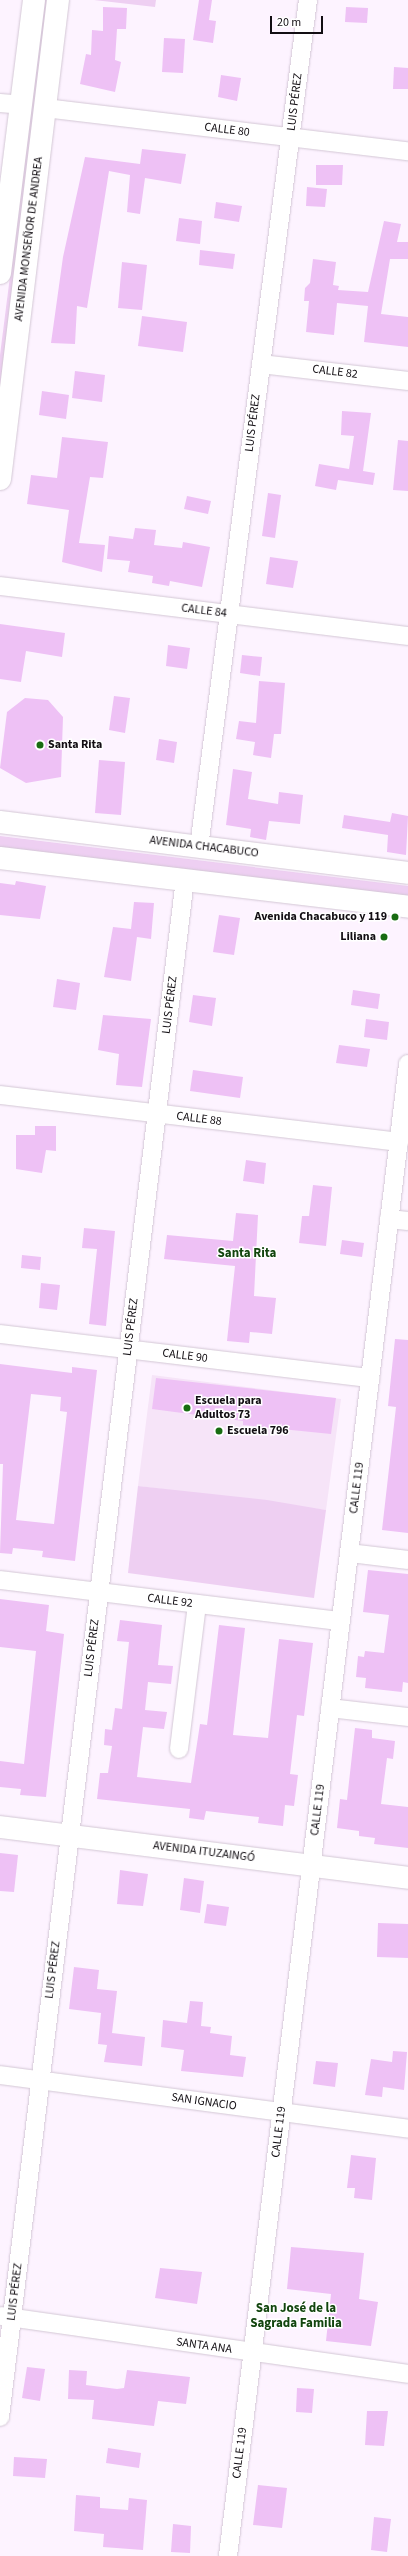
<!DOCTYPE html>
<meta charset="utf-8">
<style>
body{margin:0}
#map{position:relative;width:408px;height:2556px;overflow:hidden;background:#fdf3ff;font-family:"Source Sans 3",sans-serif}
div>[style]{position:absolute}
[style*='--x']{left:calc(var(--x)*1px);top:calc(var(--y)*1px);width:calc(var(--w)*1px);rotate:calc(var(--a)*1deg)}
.built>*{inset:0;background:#f6e4f8}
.green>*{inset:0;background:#eecff2}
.building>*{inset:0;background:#eec1f5}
.roads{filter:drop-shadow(0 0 1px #d3c7d5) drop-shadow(0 0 1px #d3c7d5)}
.street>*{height:18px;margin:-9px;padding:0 9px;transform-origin:9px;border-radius:9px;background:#fff}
.secondary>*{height:22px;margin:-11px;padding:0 11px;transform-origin:11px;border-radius:11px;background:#fff}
.primary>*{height:22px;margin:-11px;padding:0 11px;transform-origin:11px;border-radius:11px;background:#fff}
.dots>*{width:11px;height:11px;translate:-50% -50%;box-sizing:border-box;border:2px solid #fff;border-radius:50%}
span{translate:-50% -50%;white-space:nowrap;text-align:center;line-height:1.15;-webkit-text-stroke:3px #fff;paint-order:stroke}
.street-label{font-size:12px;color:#120e13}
.poi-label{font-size:12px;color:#120e13;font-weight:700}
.left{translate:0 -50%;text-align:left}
.right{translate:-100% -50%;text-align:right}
.neighbourhood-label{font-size:13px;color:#12450e;font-weight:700}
.scale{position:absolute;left:270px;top:16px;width:53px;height:18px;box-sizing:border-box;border:2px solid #120e13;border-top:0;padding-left:5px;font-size:12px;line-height:14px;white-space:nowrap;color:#120e13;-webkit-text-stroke:3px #fff;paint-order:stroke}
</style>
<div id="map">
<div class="built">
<div style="clip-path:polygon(152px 1375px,341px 1399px,326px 1510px,138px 1486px)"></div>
</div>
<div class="green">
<div style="clip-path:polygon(45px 0,54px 0,0 422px,0 355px)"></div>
<div style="clip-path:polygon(94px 0,156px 0,155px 7px)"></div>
<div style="clip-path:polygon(0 836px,408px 886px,408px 899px,0 849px)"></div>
<div style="clip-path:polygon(138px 1486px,267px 1500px,326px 1510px,314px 1598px,128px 1573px)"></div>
</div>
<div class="building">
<div style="clip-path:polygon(199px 0,212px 0,209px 20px,216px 21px,213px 43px,193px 40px)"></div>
<div style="clip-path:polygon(103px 7px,127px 8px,126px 29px,117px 29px,115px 60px,121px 62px,115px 92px,80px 84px,86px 54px,91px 55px,92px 30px,103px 31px)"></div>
<div style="clip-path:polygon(346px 7px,368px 8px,367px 23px,345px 22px)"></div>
<div style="clip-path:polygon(164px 38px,185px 39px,183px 73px,162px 72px)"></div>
<div style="clip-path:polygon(394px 67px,408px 68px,408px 89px,393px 89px)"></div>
<div style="clip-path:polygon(221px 75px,241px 78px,237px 101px,218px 97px)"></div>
<div style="clip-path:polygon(142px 149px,186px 154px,181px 184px,145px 178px,140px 214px,127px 212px,130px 175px,109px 171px,87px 308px,77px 306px,75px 344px,51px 343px,63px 257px,85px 157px,140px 164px)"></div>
<div style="clip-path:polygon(316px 165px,343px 165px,342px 185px,316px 185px)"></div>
<div style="clip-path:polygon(307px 187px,327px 189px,325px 207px,306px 206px)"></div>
<div style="clip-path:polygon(216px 202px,242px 206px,239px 222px,214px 218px)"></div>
<div style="clip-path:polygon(179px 218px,202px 221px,200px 244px,176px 241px)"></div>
<div style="clip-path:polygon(384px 221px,401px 224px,397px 242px,408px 242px,408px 259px,390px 259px,381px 314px,408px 317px,408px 347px,364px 342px,368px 306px,337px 303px,334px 335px,306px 332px,309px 301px,304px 301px,305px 288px,310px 283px,313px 259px,336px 262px,333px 285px,339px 286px,338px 290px,368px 292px)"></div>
<div style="clip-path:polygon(200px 250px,235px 254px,233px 269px,199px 265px)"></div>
<div style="clip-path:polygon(122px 262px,147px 265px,142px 310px,118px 308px)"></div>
<div style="clip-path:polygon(142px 316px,187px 322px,183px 352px,138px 346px)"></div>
<div style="clip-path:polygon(75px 371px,105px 375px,102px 402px,72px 398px)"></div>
<div style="clip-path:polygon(42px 391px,69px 395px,66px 419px,39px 415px)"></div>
<div style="clip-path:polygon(342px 411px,371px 413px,363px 471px,375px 473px,373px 485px,338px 480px,336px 490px,315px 486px,319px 464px,349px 469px,354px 436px,341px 435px)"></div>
<div style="clip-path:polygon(62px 437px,108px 442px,103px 478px,90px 477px,79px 543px,105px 545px,102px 572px,62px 562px,69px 510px,27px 504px,31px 475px,57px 478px)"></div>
<div style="clip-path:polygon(398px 440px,408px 441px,408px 491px,393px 490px)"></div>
<div style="clip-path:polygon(268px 493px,281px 495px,275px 538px,262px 536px)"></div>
<div style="clip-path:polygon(187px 496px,211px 501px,208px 514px,184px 509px)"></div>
<div style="clip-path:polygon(135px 528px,156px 530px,154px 545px,182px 548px,183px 542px,210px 547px,202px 587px,170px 581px,169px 586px,152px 583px,153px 576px,128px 572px,130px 561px,107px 559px,109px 536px,133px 539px)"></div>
<div style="clip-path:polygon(270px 557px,298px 561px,293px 588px,266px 584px)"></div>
<div style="clip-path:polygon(0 624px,65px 633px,62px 657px,26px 651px,21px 682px,0 679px)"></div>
<div style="clip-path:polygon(168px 645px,190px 648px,187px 669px,166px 666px)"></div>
<div style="clip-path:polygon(242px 655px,262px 657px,260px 676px,240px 673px)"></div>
<div style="clip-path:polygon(259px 681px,285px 683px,281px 734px,274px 734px,271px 758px,253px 755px,255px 742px,236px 739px,239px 721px,256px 723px)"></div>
<div style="clip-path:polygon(114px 696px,130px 698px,125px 733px,109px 730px)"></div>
<div style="clip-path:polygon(25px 698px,48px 700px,63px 717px,61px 777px,26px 783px,0 768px,7px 712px)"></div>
<div style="clip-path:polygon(159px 739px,177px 742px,174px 763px,156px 760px)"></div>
<div style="clip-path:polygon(99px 760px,125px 762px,121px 815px,95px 813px)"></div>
<div style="clip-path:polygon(233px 769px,252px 772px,248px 799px,278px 804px,279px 792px,303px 795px,300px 824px,269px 821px,266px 840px,250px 837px,251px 829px,226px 825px)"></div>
<div style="clip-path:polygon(392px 813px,408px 816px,406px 855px,387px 852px,388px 835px,342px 828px,344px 815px,390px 822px)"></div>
<div style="clip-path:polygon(16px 881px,46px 886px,40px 919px,0 915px,0 883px,15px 885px)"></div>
<div style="clip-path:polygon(134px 902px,154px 903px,151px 939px,137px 937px,131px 981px,104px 977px,113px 927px,131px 929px)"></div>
<div style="clip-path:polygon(219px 915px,240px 918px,234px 955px,213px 952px)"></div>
<div style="clip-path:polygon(57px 979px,80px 983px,76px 1010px,53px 1007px)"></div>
<div style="clip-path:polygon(353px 990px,380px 994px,378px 1009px,351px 1005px)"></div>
<div style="clip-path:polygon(193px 995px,216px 998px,212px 1026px,189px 1022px)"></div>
<div style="clip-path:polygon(103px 1015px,151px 1019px,142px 1087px,116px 1085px,119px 1054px,98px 1050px)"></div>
<div style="clip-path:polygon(366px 1019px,389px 1022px,387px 1040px,364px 1037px)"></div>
<div style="clip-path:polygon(339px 1045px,370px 1049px,367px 1067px,336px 1063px)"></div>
<div style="clip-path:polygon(193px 1070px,243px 1077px,240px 1098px,190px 1091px)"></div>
<div style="clip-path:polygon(35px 1126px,56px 1126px,56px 1151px,46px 1150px,42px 1173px,16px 1169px,16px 1135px,35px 1135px)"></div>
<div style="clip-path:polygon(246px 1160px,266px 1163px,264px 1184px,243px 1181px)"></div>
<div style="clip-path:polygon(313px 1185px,332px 1187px,326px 1246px,299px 1243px,302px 1216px,309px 1216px)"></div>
<div style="clip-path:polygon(236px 1213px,258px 1215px,254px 1296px,276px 1298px,272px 1334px,250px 1332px,249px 1343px,227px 1341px,235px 1266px,164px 1259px,167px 1235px,233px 1241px)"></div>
<div style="clip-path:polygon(84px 1228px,115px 1231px,106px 1326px,89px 1324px,97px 1249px,82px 1248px)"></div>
<div style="clip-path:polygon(342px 1240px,364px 1243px,362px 1257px,340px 1254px)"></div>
<div style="clip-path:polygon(22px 1255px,41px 1257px,40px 1270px,21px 1268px)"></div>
<div style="clip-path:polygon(41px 1283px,60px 1285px,57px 1310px,39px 1308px)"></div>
<div style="clip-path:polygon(395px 1339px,408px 1340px,408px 1533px,382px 1530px,396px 1407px,388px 1406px)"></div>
<div style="clip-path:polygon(evenodd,0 1364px,72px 1373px,72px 1367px,97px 1370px,75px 1561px,42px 1557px,43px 1551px,13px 1548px,12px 1554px,0 1553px,3px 1464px,0 1464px,0 1364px,31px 1394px,61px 1397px,60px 1411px,67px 1412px,54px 1524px,16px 1520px,31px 1394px)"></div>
<div style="clip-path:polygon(156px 1378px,336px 1398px,331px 1434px,243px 1425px,243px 1421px,152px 1409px)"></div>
<div style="clip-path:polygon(368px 1570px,408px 1574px,408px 1683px,403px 1682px,402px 1692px,365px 1688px,366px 1678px,356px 1677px,358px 1656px,364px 1657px,365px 1651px,384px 1653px,389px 1615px,363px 1612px)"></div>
<div style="clip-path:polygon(0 1599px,49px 1605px,46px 1631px,64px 1634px,46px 1797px,20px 1795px,21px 1789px,0 1787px,0 1761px,24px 1764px,36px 1651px,0 1647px)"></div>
<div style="clip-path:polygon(120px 1620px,162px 1625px,158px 1665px,173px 1666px,171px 1684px,148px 1682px,145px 1710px,167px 1712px,164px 1729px,143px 1727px,137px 1777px,191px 1783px,200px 1724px,207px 1725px,219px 1625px,245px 1628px,233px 1735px,268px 1738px,279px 1639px,313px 1643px,304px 1716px,297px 1715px,290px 1774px,298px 1775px,294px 1806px,285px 1805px,283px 1826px,258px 1823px,259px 1817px,206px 1811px,204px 1820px,189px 1818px,190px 1809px,97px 1799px,100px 1773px,108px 1773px,112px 1746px,104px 1745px,105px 1729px,112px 1730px,115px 1708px,122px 1709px,129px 1642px,117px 1641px)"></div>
<div style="clip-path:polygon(355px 1728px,372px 1730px,372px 1738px,395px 1741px,393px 1759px,387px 1758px,381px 1804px,408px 1807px,408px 1848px,374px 1844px,375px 1838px,359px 1836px,359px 1831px,337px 1828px,340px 1799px,347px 1800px)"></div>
<div style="clip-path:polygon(0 1853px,18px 1855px,14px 1892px,0 1891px)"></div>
<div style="clip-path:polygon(120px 1870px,148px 1874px,143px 1906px,117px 1904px)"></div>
<div style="clip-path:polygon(184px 1878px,204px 1881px,200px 1913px,180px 1910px)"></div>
<div style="clip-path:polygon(207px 1904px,229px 1907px,226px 1926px,204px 1923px)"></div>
<div style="clip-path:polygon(378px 1923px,408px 1924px,408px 1958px,377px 1957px)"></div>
<div style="clip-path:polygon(74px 1967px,99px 1970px,97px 1989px,117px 1991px,112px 2033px,145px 2037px,142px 2066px,104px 2062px,107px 2045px,98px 2044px,101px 2013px,69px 2009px)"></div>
<div style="clip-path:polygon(190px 2001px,203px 2002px,201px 2026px,211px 2027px,210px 2033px,232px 2036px,230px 2055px,246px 2057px,243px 2077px,181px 2071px,184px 2050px,161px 2047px,163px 2020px,187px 2023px)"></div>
<div style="clip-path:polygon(393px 2051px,407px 2052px,404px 2090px,383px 2087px,382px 2097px,365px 2095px,371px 2059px,392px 2062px)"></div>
<div style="clip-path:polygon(316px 2061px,338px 2063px,335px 2087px,313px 2084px)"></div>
<div style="clip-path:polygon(351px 2155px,376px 2158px,372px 2200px,354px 2198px,355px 2188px,347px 2188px)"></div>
<div style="clip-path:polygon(291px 2247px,364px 2253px,359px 2299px,378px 2302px,371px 2346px,326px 2341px,331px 2294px,287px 2289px)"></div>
<div style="clip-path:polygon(160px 2268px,202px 2272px,197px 2304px,155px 2298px)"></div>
<div style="clip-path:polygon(27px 2367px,45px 2369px,40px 2401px,22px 2398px)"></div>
<div style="clip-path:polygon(69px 2370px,87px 2371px,86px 2385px,117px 2389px,124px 2388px,127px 2370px,190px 2377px,186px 2404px,158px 2401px,154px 2426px,92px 2419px,94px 2400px,68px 2399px)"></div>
<div style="clip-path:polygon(297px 2388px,314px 2389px,312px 2413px,296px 2412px)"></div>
<div style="clip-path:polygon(367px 2411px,388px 2411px,384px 2446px,365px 2445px)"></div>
<div style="clip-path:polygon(108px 2448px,141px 2453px,139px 2468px,106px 2463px)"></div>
<div style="clip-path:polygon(14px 2457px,47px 2459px,45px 2478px,13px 2476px)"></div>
<div style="clip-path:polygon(258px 2485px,287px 2488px,282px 2528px,253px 2525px)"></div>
<div style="clip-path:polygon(76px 2495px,100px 2497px,100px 2508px,128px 2510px,129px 2498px,147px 2500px,143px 2550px,103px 2547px,104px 2534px,74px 2531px)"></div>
<div style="clip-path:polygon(374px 2517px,391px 2519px,387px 2552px,371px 2550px)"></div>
<div style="clip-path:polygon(173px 2524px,191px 2526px,190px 2553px,171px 2552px)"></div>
</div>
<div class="roads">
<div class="street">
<div style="--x:0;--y:103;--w:21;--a:5"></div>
<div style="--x:45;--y:108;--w:366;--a:6.8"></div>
<div style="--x:261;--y:364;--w:148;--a:6.6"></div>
<div style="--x:0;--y:586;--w:411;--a:7"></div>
<div style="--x:199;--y:847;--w:854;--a:-82.67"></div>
<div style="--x:0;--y:1095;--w:402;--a:6.7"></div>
<div style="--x:389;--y:1219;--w:19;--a:6"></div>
<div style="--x:0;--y:1334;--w:373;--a:6.8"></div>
<div style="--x:349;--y:1553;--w:59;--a:6.8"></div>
<div style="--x:0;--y:1580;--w:343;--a:6.9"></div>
<div style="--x:330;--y:1708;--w:79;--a:6.6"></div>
<div style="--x:179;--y:1749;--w:146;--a:-82.9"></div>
<div style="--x:0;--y:2075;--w:412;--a:7.5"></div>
<div style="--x:1;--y:2316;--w:411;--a:8.1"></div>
<div style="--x:0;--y:2417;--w:1549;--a:-83.14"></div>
<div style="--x:228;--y:2556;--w:1503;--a:-83.12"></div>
</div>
<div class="secondary">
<div style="--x:0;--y:273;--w:275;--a:-82.9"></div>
<div style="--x:0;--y:479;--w:482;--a:-83.1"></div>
<div style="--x:0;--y:1827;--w:411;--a:7.1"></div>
</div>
<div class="primary">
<div style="--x:0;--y:822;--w:411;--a:7.1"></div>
<div style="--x:0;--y:858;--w:411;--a:6.8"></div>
</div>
</div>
<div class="dots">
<div style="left:40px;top:745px;background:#186c12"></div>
<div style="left:395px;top:917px;background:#186c12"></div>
<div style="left:384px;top:937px;background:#186c12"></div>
<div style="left:187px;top:1408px;background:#186c12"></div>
<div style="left:219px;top:1431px;background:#186c12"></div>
</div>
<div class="street-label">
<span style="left:295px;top:102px;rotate:-83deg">LUIS PÉREZ</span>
<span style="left:227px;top:130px;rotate:7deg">CALLE 80</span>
<span style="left:29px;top:239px;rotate:-83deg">AVENIDA MONSEÑOR DE ANDREA</span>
<span style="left:335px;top:372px;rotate:7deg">CALLE 82</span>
<span style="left:253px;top:423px;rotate:-83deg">LUIS PÉREZ</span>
<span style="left:204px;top:611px;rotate:7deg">CALLE 84</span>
<span style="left:204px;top:847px;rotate:7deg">AVENIDA CHACABUCO</span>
<span style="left:170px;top:1005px;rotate:-83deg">LUIS PÉREZ</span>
<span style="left:199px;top:1119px;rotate:7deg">CALLE 88</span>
<span style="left:131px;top:1327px;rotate:-83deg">LUIS PÉREZ</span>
<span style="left:185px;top:1356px;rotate:7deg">CALLE 90</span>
<span style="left:357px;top:1488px;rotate:-83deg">CALLE 119</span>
<span style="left:170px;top:1601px;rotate:7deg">CALLE 92</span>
<span style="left:92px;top:1648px;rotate:-83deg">LUIS PÉREZ</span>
<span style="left:318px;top:1810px;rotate:-83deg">CALLE 119</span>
<span style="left:204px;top:1852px;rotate:7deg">AVENIDA ITUZAINGÓ</span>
<span style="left:53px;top:1970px;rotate:-83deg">LUIS PÉREZ</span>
<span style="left:204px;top:2102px;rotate:8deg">SAN IGNACIO</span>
<span style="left:279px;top:2132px;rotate:-83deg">CALLE 119</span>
<span style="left:15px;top:2292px;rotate:-83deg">LUIS PÉREZ</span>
<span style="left:204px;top:2346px;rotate:8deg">SANTA ANA</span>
<span style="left:240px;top:2453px;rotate:-83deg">CALLE 119</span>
</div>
<div class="poi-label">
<span class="left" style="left:48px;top:745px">Santa Rita</span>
<span class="right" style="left:387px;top:917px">Avenida Chacabuco y 119</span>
<span class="right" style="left:376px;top:937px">Liliana</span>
<span class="left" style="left:195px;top:1408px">Escuela para<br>Adultos 73</span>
<span class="left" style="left:227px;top:1431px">Escuela 796</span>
</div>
<div class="neighbourhood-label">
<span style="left:247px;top:1253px">Santa Rita</span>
<span style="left:296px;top:2316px">San José de la<br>Sagrada Familia</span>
</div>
<div class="scale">20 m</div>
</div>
